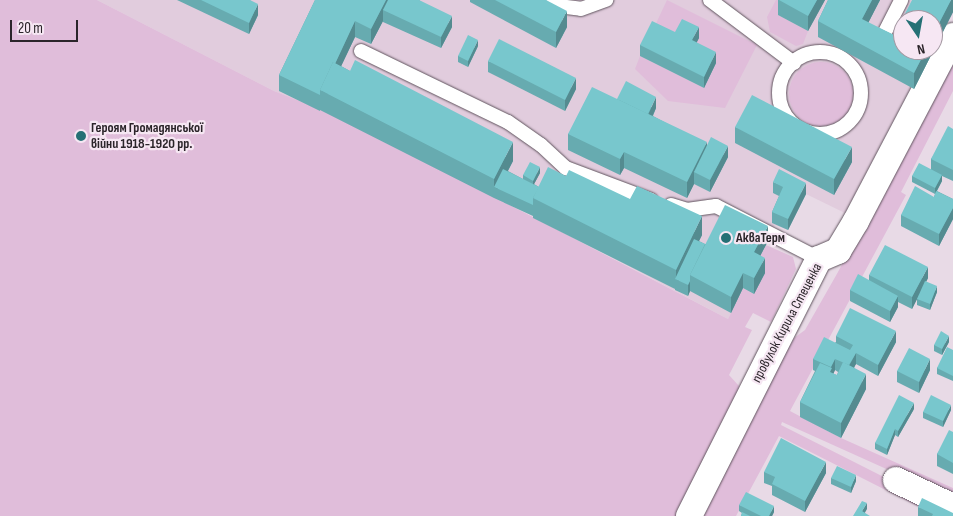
<!DOCTYPE html>
<meta charset="utf-8">
<style>
body{margin:0}
#map{position:relative;width:953px;height:516px;overflow:hidden;background:#e8dae6;font-family:"Sofia Sans Condensed",sans-serif}
div>[style]{position:absolute}
[style*='--x']{left:calc(var(--x)*1px);top:calc(var(--y)*1px);width:calc(var(--w)*1px);rotate:calc(var(--a)*1deg)}
.built>*{inset:0;background:#e1ccdd}
.green>*{inset:0;background:#e0bdda}
.round{border-radius:50%}
.roads{filter:drop-shadow(0 0 1px #60545e) drop-shadow(0 0 1px #60545e)}
.lane>*{height:14px;margin:-7px;padding:0 7px;transform-origin:7px;border-radius:7px;background:#fff}
.lane>.ring{margin:-7px;padding:0;box-sizing:content-box;background:none;border:14px solid #fff;border-radius:50%}
.street>*{height:26px;margin:-13px;padding:0 13px;transform-origin:13px;border-radius:13px;background:#fff}
.wall>*{inset:0;background:#67abb0}
.shaded-wall>*{inset:0;background:#548b90}
.building>*{inset:0;background:#78c7cd}
.dots>*{width:14px;height:14px;translate:-50% -50%;box-sizing:border-box;border:2px solid #f6e7f3;border-radius:50%}
span{translate:-50% -50%;white-space:nowrap;text-align:center;line-height:1.15;-webkit-text-stroke:4.5px #f6e7f3;paint-order:stroke}
.poi-label{font-size:14px;color:#2b252a;font-weight:700}
.left{translate:0 -50%;text-align:left}
.street-label{font-size:14px;color:#2b252a}
.north{position:absolute;left:893px;top:10px;width:50px;height:50px;box-sizing:border-box;background:#f6e7f3;border:1px solid #a599a3;border-radius:50%;rotate:168deg;font-size:14px;font-weight:700;line-height:20px;text-align:center;color:#2b252a}
.north::after{content:'';display:block;margin:auto;width:18px;height:22px;background:#257075;clip-path:polygon(50% 0,100% 100%,50% 72%,0 100%)}
.scale{position:absolute;left:10px;top:20px;width:68px;height:22px;box-sizing:border-box;border:2px solid #2b252a;border-top:0;padding-left:6px;font-size:15px;line-height:18px;white-space:nowrap;color:#2b252a;-webkit-text-stroke:4px #f6e7f3;paint-order:stroke}
</style>
<div id="map">
<div class="built">
<div style="clip-path:polygon(evenodd,97px 0,953px 0,953px 13px,849px 215px,806px 194px,788px 230px,775px 225px,764px 239px,767px 241px,754px 268px,754px 294px,744px 288px,728px 319px,533px 216px,320px 110px,274px 91px,97px 0,903px 20px,933px 20px,933px 50px,903px 50px,903px 20px)"></div>
</div>
<div class="green">
<div style="clip-path:polygon(0 0,97px 0,274px 91px,320px 109px,533px 217px,728px 319px,743px 288px,754px 294px,754px 268px,766px 245px,793px 257px,796px 269px,771px 322px,753px 313px,745px 327px,752px 330px,729px 375px,739px 386px,740px 398px,681px 516px,0 516px)"></div>
<div style="clip-path:polygon(667px 0,757px 45px,725px 108px,668px 101px,635px 69px,640px 56px,704px 88px,692px 52px,698px 38px,675px 43px,652px 32px)"></div>
<div style="clip-path:polygon(776px 0,785px 0,778px 15px,808px 31px,803px 44px,796px 46px,770px 32px,767px 17px)"></div>
<div style="clip-path:polygon(953px 53px,953px 91px,901px 192px,906px 195px,790px 411px,841px 438px,953px 488px,953px 499px,782px 422px,781px 425px,953px 512px,937px 516px,779px 436px,736px 516px,698px 516px,794px 338px,805px 330px,838px 272px)"></div>
<div class="round" style="left:789px;top:62px;width:64px;height:64px"></div>
</div>
<div class="roads">
<div class="lane">
<div style="--x:539;--y:0;--w:12;--a:24"></div>
<div style="--x:550;--y:5;--w:31;--a:7"></div>
<div style="--x:581;--y:9;--w:27;--a:-20"></div>
<div style="--x:710;--y:0;--w:105;--a:36.9"></div>
<div style="--x:885;--y:32;--w:36;--a:-63"></div>
<div style="--x:361;--y:51;--w:163;--a:25.8"></div>
<div style="--x:508;--y:122;--w:40;--a:34.9"></div>
<div style="--x:541;--y:145;--w:34;--a:43"></div>
<div style="--x:566;--y:168;--w:91;--a:20.6"></div>
<div class="ring" style="left:779px;top:52px;width:68px;height:68px"></div>
<div style="--x:671;--y:205;--w:17;--a:17"></div>
<div style="--x:687;--y:210;--w:29;--a:-8"></div>
<div style="--x:716;--y:206;--w:116;--a:27.2"></div>
</div>
<div class="street">
<div style="--x:896;--y:480;--w:63;--a:25.3"></div>
<div style="--x:689;--y:516;--w:288;--a:-63.2"></div>
<div style="--x:819;--y:259;--w:21;--a:-23"></div>
<div style="--x:838;--y:251;--w:35;--a:-59"></div>
<div style="--x:856;--y:221;--w:209;--a:-62.3"></div>
</div>
</div>
<div class="wall">
<div style="clip-path:polygon(177px 0,250px 0,258px 15px,249px 34px)"></div>
<div style="clip-path:polygon(315px 0,419px 0,452px 27px,441px 48px,383px 22px,383px 21px,371px 44px,355px 37px,341px 66px,513px 161px,508px 171px,523px 179px,523px 175px,540px 173px,534px 184px,539px 187px,566px 176px,702px 235px,699px 241px,705px 244px,768px 241px,760px 256px,765px 273px,754px 294px,743px 288px,731px 313px,690px 291px,688px 296px,675px 290px,675px 289px,533px 218px,533px 216px,494px 198px,320px 110px,320px 111px,279px 91px,279px 75px)"></div>
<div style="clip-path:polygon(470px 0,546px 0,567px 27px,556px 48px,470px 2px)"></div>
<div style="clip-path:polygon(778px 0,825px 0,808px 31px,778px 15px)"></div>
<div style="clip-path:polygon(828px 0,880px 0,868px 23px,894px 35px,953px 0,953px 12px,914px 89px,818px 37px,818px 21px)"></div>
<div style="clip-path:polygon(675px 32px,699px 38px,696px 43px,716px 63px,704px 88px,640px 56px,640px 45px)"></div>
<div style="clip-path:polygon(478px 46px,468px 67px,458px 62px,458px 56px)"></div>
<div style="clip-path:polygon(488px 61px,576px 89px,565px 111px,488px 72px)"></div>
<div style="clip-path:polygon(617px 99px,656px 108px,653px 116px,728px 157px,710px 192px,694px 184px,687px 198px,624px 168px,620px 175px,568px 150px,568px 134px)"></div>
<div style="clip-path:polygon(735px 127px,852px 162px,834px 195px,735px 143px)"></div>
<div style="clip-path:polygon(953px 129px,953px 181px,942px 176px,942px 181px,937px 191px,953px 199px,953px 219px,939px 246px,901px 226px,901px 215px,934px 197px,935px 194px,912px 182px,912px 176px,931px 169px,931px 159px)"></div>
<div style="clip-path:polygon(773px 182px,806px 194px,788px 230px,772px 223px,772px 212px,779px 196px,773px 193px)"></div>
<div style="clip-path:polygon(869px 275px,928px 278px,926px 282px,937px 292px,930px 310px,917px 305px,917px 299px,920px 292px,912px 309px,898px 302px,898px 307px,890px 322px,850px 301px,850px 290px,869px 280px)"></div>
<div style="clip-path:polygon(evenodd,836px 336px,896px 342px,878px 376px,856px 364px,854px 367px,866px 389px,841px 438px,800px 417px,800px 402px,815px 371px,813px 370px,813px 359px,836px 342px,836px 336px,835px 370px,838px 372px,837px 375px,833px 374px,835px 370px)"></div>
<div style="clip-path:polygon(949px 342px,942px 355px,934px 351px,934px 345px)"></div>
<div style="clip-path:polygon(953px 350px,953px 381px,937px 374px,937px 368px)"></div>
<div style="clip-path:polygon(930px 370px,919px 393px,897px 382px,897px 371px)"></div>
<div style="clip-path:polygon(914px 409px,898px 437px,895px 435px,887px 455px,875px 449px,875px 443px)"></div>
<div style="clip-path:polygon(951px 410px,943px 427px,923px 418px,923px 412px)"></div>
<div style="clip-path:polygon(953px 432px,953px 474px,937px 466px,937px 454px)"></div>
<div style="clip-path:polygon(764px 472px,826px 473px,805px 512px,772px 495px,772px 486px,764px 483px)"></div>
<div style="clip-path:polygon(831px 478px,856px 481px,851px 493px,831px 484px)"></div>
<div style="clip-path:polygon(739px 505px,774px 512px,772px 516px,741px 516px,742px 513px,739px 511px)"></div>
<div style="clip-path:polygon(918px 507px,953px 516px,918px 516px)"></div>
</div>
<div class="shaded-wall">
<div style="clip-path:polygon(386px 0,393px 0,383px 10px,383px 21px,371px 44px,371px 29px)"></div>
<div style="clip-path:polygon(817px 0,825px 0,808px 31px,808px 16px)"></div>
<div style="clip-path:polygon(872px 0,880px 0,862px 35px,862px 19px)"></div>
<div style="clip-path:polygon(951px 0,953px 0,953px 12px,914px 89px,914px 73px,926px 50px,933px 50px,933px 35px)"></div>
<div style="clip-path:polygon(258px 4px,258px 15px,249px 34px,249px 23px)"></div>
<div style="clip-path:polygon(567px 11px,567px 27px,556px 48px,556px 32px)"></div>
<div style="clip-path:polygon(452px 16px,452px 27px,441px 48px,441px 37px)"></div>
<div style="clip-path:polygon(355px 21px,355px 37px,328px 94px,322px 91px)"></div>
<div style="clip-path:polygon(699px 27px,699px 38px,692px 52px,692px 40px)"></div>
<div style="clip-path:polygon(478px 40px,478px 46px,468px 67px,468px 61px)"></div>
<div style="clip-path:polygon(716px 52px,716px 63px,704px 88px,704px 77px)"></div>
<div style="clip-path:polygon(576px 78px,576px 89px,565px 111px,565px 100px)"></div>
<div style="clip-path:polygon(656px 97px,656px 108px,648px 126px,648px 115px)"></div>
<div style="clip-path:polygon(513px 142px,513px 161px,498px 189px,494px 187px,494px 179px)"></div>
<div style="clip-path:polygon(707px 142px,707px 158px,694px 172px,694px 184px,687px 198px,687px 182px)"></div>
<div style="clip-path:polygon(728px 146px,728px 157px,710px 192px,710px 180px)"></div>
<div style="clip-path:polygon(852px 147px,852px 162px,834px 195px,834px 179px)"></div>
<div style="clip-path:polygon(624px 152px,624px 168px,620px 175px,620px 159px)"></div>
<div style="clip-path:polygon(540px 167px,540px 173px,533px 186px,533px 181px)"></div>
<div style="clip-path:polygon(942px 175px,942px 181px,935px 194px,935px 188px)"></div>
<div style="clip-path:polygon(806px 183px,806px 194px,788px 230px,788px 219px)"></div>
<div style="clip-path:polygon(953px 208px,953px 219px,939px 246px,939px 234px)"></div>
<div style="clip-path:polygon(702px 216px,702px 235px,679px 281px,676px 279px,676px 270px)"></div>
<div style="clip-path:polygon(768px 226px,768px 241px,754px 268px,754px 252px)"></div>
<div style="clip-path:polygon(765px 258px,765px 273px,754px 294px,754px 278px)"></div>
<div style="clip-path:polygon(928px 267px,928px 278px,912px 309px,912px 297px)"></div>
<div style="clip-path:polygon(743px 273px,743px 288px,731px 313px,731px 297px)"></div>
<div style="clip-path:polygon(690px 281px,690px 291px,688px 296px,688px 285px)"></div>
<div style="clip-path:polygon(937px 286px,937px 292px,930px 310px,930px 304px)"></div>
<div style="clip-path:polygon(898px 296px,898px 307px,890px 322px,890px 311px)"></div>
<div style="clip-path:polygon(896px 331px,896px 342px,878px 376px,878px 365px)"></div>
<div style="clip-path:polygon(949px 336px,949px 342px,942px 355px,942px 349px)"></div>
<div style="clip-path:polygon(856px 353px,856px 364px,849px 377px,849px 366px)"></div>
<div style="clip-path:polygon(835px 359px,835px 370px,832px 377px,830px 372px,831px 367px)"></div>
<div style="clip-path:polygon(930px 359px,930px 370px,919px 393px,919px 382px)"></div>
<div style="clip-path:polygon(866px 374px,866px 389px,841px 438px,841px 423px)"></div>
<div style="clip-path:polygon(914px 403px,914px 409px,898px 437px,898px 431px)"></div>
<div style="clip-path:polygon(951px 405px,951px 410px,943px 427px,943px 421px)"></div>
<div style="clip-path:polygon(895px 429px,895px 435px,887px 455px,887px 449px)"></div>
<div style="clip-path:polygon(826px 462px,826px 473px,805px 512px,805px 501px)"></div>
<div style="clip-path:polygon(856px 475px,856px 481px,851px 493px,851px 487px)"></div>
<div style="clip-path:polygon(867px 503px,867px 509px,863px 516px,862px 511px)"></div>
<div style="clip-path:polygon(774px 506px,774px 512px,772px 516px,769px 516px)"></div>
</div>
<div class="building">
<div style="clip-path:polygon(201px 0,250px 0,258px 4px,249px 23px)"></div>
<div style="clip-path:polygon(315px 0,386px 0,371px 29px,355px 21px,335px 64px,333px 62px,320px 90px,320px 95px,279px 75px)"></div>
<div style="clip-path:polygon(388px 0,419px 0,452px 16px,441px 37px,383px 10px)"></div>
<div style="clip-path:polygon(495px 0,546px 0,567px 11px,556px 32px)"></div>
<div style="clip-path:polygon(779px 0,817px 0,808px 16px)"></div>
<div style="clip-path:polygon(828px 0,872px 0,862px 19px,894px 35px,912px 0,951px 0,933px 35px,933px 20px,903px 20px,903px 50px,926px 50px,914px 73px,818px 21px)"></div>
<div style="clip-path:polygon(682px 19px,699px 27px,692px 40px,716px 52px,704px 77px,640px 45px,652px 21px,675px 32px)"></div>
<div style="clip-path:polygon(468px 35px,478px 40px,468px 61px,458px 56px)"></div>
<div style="clip-path:polygon(499px 39px,576px 78px,565px 100px,488px 61px)"></div>
<div style="clip-path:polygon(355px 60px,513px 142px,494px 179px,320px 90px,333px 62px,350px 71px)"></div>
<div style="clip-path:polygon(626px 81px,656px 97px,648px 114px,617px 99px)"></div>
<div style="clip-path:polygon(592px 87px,707px 142px,687px 182px,624px 152px,620px 159px,568px 134px)"></div>
<div style="clip-path:polygon(752px 95px,852px 147px,834px 179px,735px 127px)"></div>
<div style="clip-path:polygon(948px 126px,953px 129px,953px 170px,931px 159px)"></div>
<div style="clip-path:polygon(711px 137px,728px 146px,710px 180px,694px 172px)"></div>
<div style="clip-path:polygon(530px 162px,540px 167px,533px 181px,523px 175px)"></div>
<div style="clip-path:polygon(919px 163px,942px 175px,935px 188px,912px 176px)"></div>
<div style="clip-path:polygon(548px 167px,566px 176px,569px 170px,630px 199px,637px 186px,702px 216px,676px 270px,533px 198px)"></div>
<div style="clip-path:polygon(503px 169px,539px 187px,533px 198px,533px 205px,494px 187px)"></div>
<div style="clip-path:polygon(779px 169px,806px 183px,788px 219px,772px 212px,783px 187px,773px 182px)"></div>
<div style="clip-path:polygon(915px 186px,934px 197px,936px 191px,953px 199px,953px 208px,939px 234px,901px 215px)"></div>
<div style="clip-path:polygon(725px 205px,768px 226px,754px 252px,765px 258px,754px 278px,743px 273px,731px 297px,690px 275px)"></div>
<div style="clip-path:polygon(694px 239px,705px 244px,690px 275px,690px 281px,688px 285px,675px 279px)"></div>
<div style="clip-path:polygon(885px 245px,928px 267px,912px 297px,869px 275px)"></div>
<div style="clip-path:polygon(858px 274px,898px 296px,890px 311px,850px 290px)"></div>
<div style="clip-path:polygon(925px 281px,937px 286px,930px 304px,917px 299px)"></div>
<div style="clip-path:polygon(850px 308px,896px 331px,878px 365px,856px 353px,849px 365px,835px 359px,831px 367px,813px 359px,824px 337px,850px 350px,853px 345px,836px 336px)"></div>
<div style="clip-path:polygon(941px 331px,949px 336px,942px 349px,934px 345px)"></div>
<div style="clip-path:polygon(947px 347px,953px 350px,953px 376px,937px 368px)"></div>
<div style="clip-path:polygon(909px 348px,930px 359px,919px 382px,897px 371px)"></div>
<div style="clip-path:polygon(843px 362px,866px 374px,841px 423px,800px 402px,820px 363px,832px 368px,830px 372px,837px 375px)"></div>
<div style="clip-path:polygon(899px 395px,914px 403px,898px 431px,895px 429px,887px 449px,875px 443px)"></div>
<div style="clip-path:polygon(931px 395px,951px 405px,943px 421px,923px 412px)"></div>
<div style="clip-path:polygon(949px 430px,953px 432px,953px 463px,937px 454px)"></div>
<div style="clip-path:polygon(781px 438px,826px 462px,805px 501px,772px 484px,775px 477px,764px 472px)"></div>
<div style="clip-path:polygon(837px 466px,856px 475px,851px 487px,831px 478px)"></div>
<div style="clip-path:polygon(746px 492px,774px 506px,769px 516px,761px 516px,739px 505px)"></div>
<div style="clip-path:polygon(922px 498px,953px 513px,953px 516px,932px 516px,933px 514px,918px 507px)"></div>
<div style="clip-path:polygon(862px 501px,867px 503px,862px 511px,870px 516px,853px 516px)"></div>
<div style="clip-path:polygon(742px 512px,750px 516px,741px 516px)"></div>
</div>
<div class="dots">
<div style="left:81px;top:136px;background:#257075"></div>
<div style="left:726px;top:238px;background:#257075"></div>
</div>
<div class="poi-label">
<span class="left" style="left:91px;top:136px">Героям Громадянської<br>війни 1918-1920 рр.</span>
<span class="left" style="left:736px;top:238px">АкваТерм</span>
</div>
<div class="street-label">
<span style="left:787px;top:323px;rotate:-62deg">провулок Кирила Стеценка</span>
</div>
<div class="north">N</div>
<div class="scale">20 m</div>
</div>
